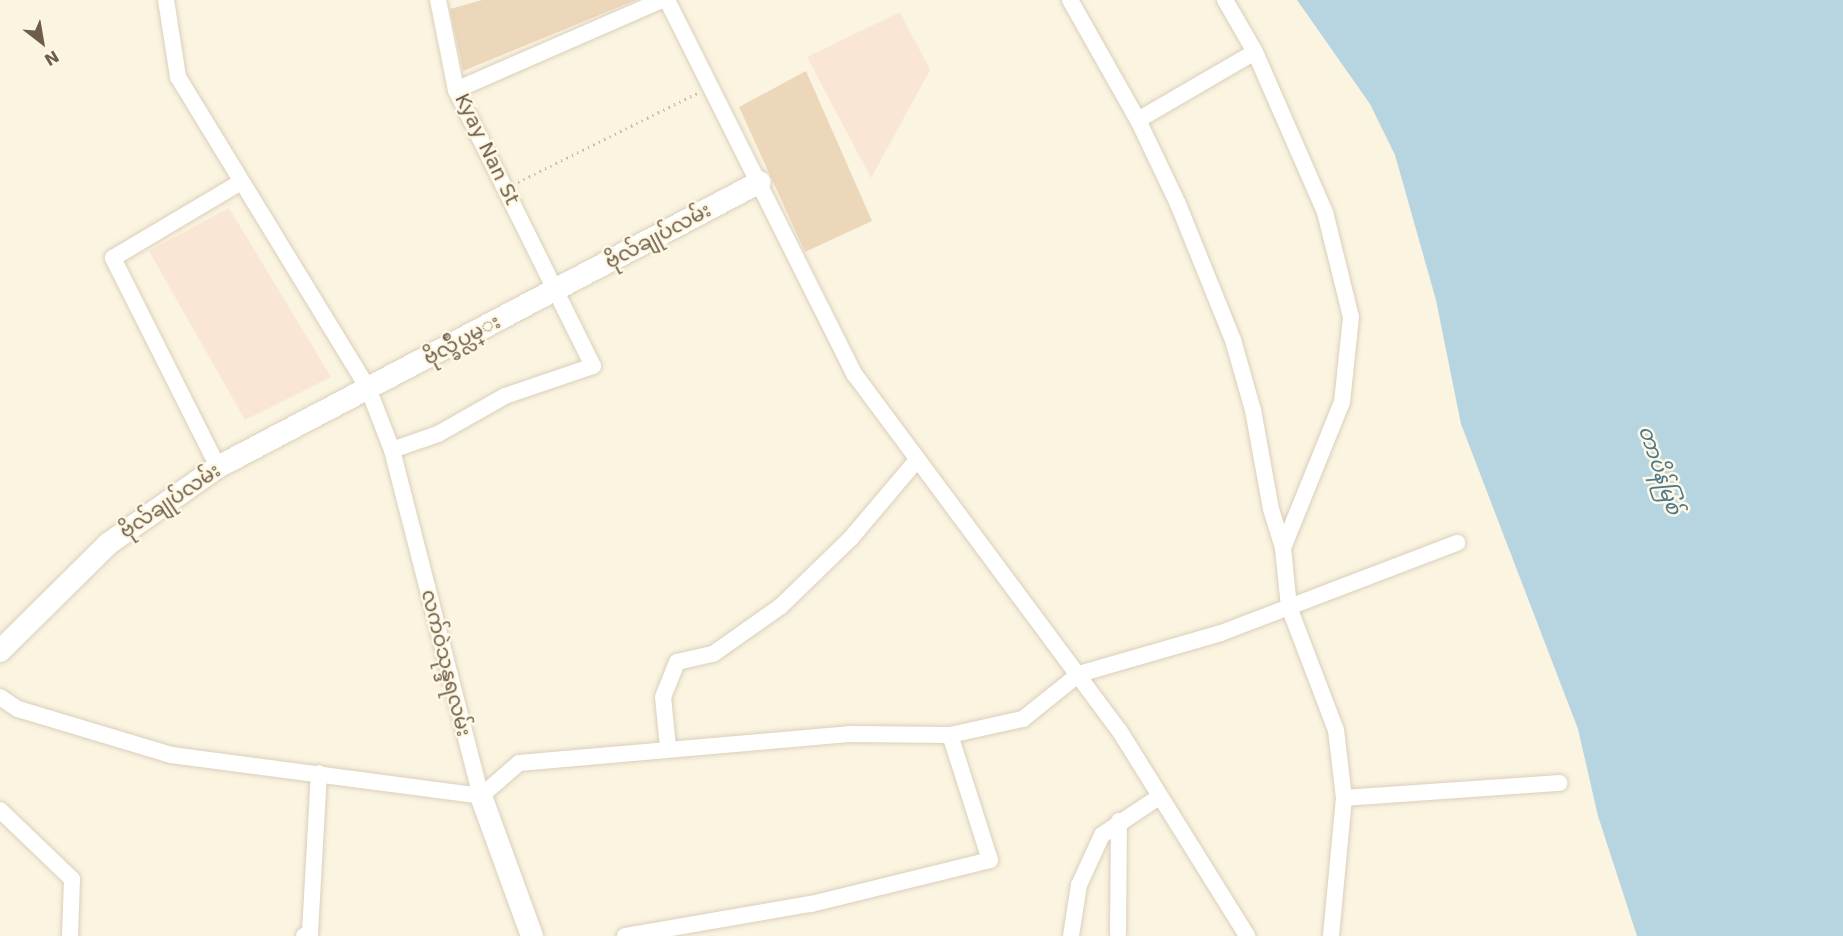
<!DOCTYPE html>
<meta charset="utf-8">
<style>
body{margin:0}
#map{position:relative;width:1843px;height:936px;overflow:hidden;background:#faf4e0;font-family:"DejaVu Sans","Noto Sans Myanmar",sans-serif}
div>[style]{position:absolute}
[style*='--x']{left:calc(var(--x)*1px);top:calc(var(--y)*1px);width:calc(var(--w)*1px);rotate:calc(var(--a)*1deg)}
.commercial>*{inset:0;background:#fae6d4}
.water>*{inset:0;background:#b7d4e1}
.building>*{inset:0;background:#edd7ba}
.path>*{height:3px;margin-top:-1.5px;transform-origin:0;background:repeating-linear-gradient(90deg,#d1bb9e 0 1.5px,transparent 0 6px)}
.roads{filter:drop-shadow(0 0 2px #dacfbb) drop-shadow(0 0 2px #dacfbb)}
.street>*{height:16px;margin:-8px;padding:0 8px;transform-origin:8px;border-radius:8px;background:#fff}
.secondary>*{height:22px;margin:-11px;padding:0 11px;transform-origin:11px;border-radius:11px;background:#fff}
span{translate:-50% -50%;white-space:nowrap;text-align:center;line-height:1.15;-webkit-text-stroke:5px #fef8e5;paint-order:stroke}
.street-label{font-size:20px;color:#6e5d49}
.water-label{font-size:21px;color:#4b788e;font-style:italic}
.north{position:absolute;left:12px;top:12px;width:60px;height:60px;-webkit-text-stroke:4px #fef8e5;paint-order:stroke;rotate:149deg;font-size:16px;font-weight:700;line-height:24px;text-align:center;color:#6e5d49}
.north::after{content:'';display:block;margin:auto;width:21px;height:27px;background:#6e5d49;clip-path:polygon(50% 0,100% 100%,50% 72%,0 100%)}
</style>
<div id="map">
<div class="commercial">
<div style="clip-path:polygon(900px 12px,930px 70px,871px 178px,807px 57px)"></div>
<div style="clip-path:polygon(229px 208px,331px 377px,245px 420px,149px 251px)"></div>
</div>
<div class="water">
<div style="clip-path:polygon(1297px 0,1843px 0,1843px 936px,1637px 936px,1598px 816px,1578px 729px,1461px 424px,1436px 300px,1395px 155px,1370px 104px)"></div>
</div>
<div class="building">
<div style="clip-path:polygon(482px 0,636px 0,463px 71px,450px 9px)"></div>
<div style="clip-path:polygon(806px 71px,872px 221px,805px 252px,739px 107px)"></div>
</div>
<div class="path">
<div style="--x:518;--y:182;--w:200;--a:-26.4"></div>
</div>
<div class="roads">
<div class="street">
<div style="--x:166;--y:0;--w:78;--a:81.1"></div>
<div style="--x:178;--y:77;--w:364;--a:58.6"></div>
<div style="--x:368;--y:388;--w:66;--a:68.8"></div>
<div style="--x:392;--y:450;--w:357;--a:75.6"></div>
<div style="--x:667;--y:0;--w:419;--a:63.4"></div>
<div style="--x:855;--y:375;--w:442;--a:53.4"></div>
<div style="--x:1119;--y:730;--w:243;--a:58.1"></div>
<div style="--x:1070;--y:0;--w:138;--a:60.5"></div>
<div style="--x:1138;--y:120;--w:93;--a:64.5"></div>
<div style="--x:1178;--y:204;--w:147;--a:68"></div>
<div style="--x:1233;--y:340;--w:73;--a:74.1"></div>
<div style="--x:1253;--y:410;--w:101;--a:79.7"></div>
<div style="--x:1271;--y:509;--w:41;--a:72.9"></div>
<div style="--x:1225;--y:0;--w:60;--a:60"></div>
<div style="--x:1255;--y:52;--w:175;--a:66.4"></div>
<div style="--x:1325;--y:212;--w:108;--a:76.1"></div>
<div style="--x:1351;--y:317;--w:85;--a:96"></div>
<div style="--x:1342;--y:402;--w:157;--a:112"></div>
<div style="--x:1283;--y:548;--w:59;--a:84.2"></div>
<div style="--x:1289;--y:607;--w:132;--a:69.1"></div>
<div style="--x:1336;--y:730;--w:68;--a:83.3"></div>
<div style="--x:1344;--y:798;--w:139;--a:95.4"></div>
<div style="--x:456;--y:90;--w:225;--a:-23.6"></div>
<div style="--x:1138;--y:120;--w:135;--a:-30.2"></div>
<div style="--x:392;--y:450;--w:49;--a:-19.2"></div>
<div style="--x:438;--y:434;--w:77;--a:-29.6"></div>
<div style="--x:505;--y:396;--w:93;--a:-18.8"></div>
<div style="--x:593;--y:366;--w:308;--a:-116.4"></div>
<div style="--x:456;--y:90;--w:92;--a:-101.3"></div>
<div style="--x:218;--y:467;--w:234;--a:-116.7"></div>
<div style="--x:113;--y:258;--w:149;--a:-30.7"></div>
<div style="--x:0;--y:697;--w:22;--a:34"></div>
<div style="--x:18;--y:709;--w:160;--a:16.7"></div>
<div style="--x:171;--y:755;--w:313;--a:7.5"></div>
<div style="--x:668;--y:747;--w:50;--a:-95.7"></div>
<div style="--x:663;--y:697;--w:38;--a:-68"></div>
<div style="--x:677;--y:662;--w:37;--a:-13"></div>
<div style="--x:713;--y:654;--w:83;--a:-35.2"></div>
<div style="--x:781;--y:606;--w:98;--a:-44.2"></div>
<div style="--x:851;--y:538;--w:101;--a:-49.8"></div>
<div style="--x:481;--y:796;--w:50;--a:-41"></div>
<div style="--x:519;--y:763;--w:331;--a:-5"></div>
<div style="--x:849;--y:734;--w:101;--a:0.6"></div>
<div style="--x:950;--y:735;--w:75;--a:-12.4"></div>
<div style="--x:1023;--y:719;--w:72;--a:-38.8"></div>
<div style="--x:1079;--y:674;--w:148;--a:-16.1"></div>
<div style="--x:1221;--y:633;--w:253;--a:-20.9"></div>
<div style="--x:1344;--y:798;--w:216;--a:-4"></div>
<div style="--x:0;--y:810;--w:100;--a:43.8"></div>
<div style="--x:72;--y:879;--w:57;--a:92"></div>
<div style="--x:1118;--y:933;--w:112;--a:-89.5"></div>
<div style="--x:304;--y:936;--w:7;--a:-27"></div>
<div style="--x:310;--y:933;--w:160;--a:-86.8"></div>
<div style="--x:625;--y:936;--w:189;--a:-9.8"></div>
<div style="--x:811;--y:904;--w:184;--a:-13.8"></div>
<div style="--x:990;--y:860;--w:131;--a:-107.7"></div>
<div style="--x:1071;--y:936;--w:52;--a:-81.1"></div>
<div style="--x:1079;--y:885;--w:55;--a:-65.3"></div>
<div style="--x:1102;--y:835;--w:69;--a:-33.7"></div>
</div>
<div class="secondary">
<div style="--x:0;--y:651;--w:152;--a:-44.7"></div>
<div style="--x:108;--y:544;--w:134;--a:-35"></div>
<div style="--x:218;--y:467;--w:612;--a:-27.74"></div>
<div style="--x:481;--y:796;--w:149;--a:70"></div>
</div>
</div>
<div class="street-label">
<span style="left:487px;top:149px;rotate:64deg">Kyay Nan St</span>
<span style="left:658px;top:236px;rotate:-28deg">ဗိုလ်ချုပ်လမ်း</span>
<span style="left:462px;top:340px;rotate:-28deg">ဗိုလ္ခ်ဳပ္လမ္း</span>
<span style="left:170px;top:501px;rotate:-34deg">ဗိုလ်ချုပ်လမ်း</span>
<span style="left:446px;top:663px;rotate:76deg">လက်ဝဲသုန္ဒရလမ်း</span>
</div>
<div class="water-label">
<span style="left:1660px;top:470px;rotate:71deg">တာပိန်မြစ်</span>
</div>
<div class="north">N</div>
</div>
